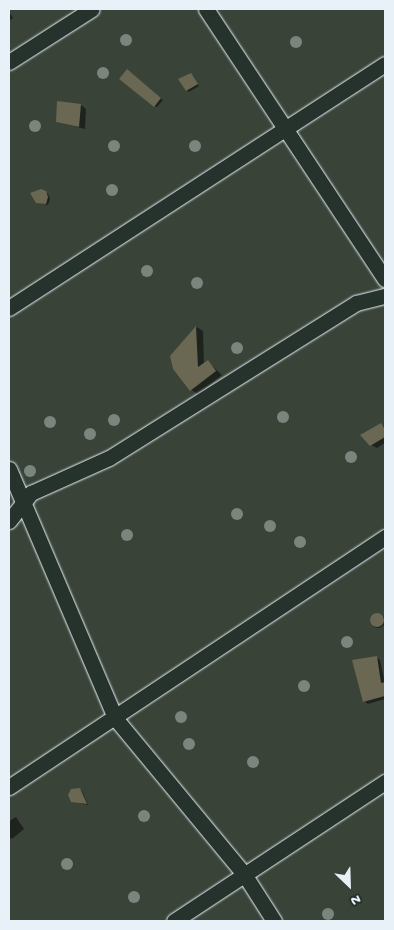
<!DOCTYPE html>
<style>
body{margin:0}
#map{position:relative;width:394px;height:930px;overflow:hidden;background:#3a4338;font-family:"Gochi Hand",sans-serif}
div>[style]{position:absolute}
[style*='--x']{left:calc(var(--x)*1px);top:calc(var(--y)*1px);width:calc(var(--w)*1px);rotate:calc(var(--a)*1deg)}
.shadow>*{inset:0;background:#0007}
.round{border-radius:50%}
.building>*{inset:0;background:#6a6753}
.roads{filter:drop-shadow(0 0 1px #e8f1f8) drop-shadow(0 0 1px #e8f1f8)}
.minor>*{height:15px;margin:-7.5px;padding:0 7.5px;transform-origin:7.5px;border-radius:7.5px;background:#26332d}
.trees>*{width:12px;height:12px;margin:-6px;border-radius:50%;background:#7a867d}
span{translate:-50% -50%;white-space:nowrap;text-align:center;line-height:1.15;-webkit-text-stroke:4.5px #26332d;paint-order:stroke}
.frame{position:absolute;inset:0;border:10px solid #e8f1f8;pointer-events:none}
.north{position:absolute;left:324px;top:860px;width:50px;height:50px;-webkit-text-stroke:4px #26332d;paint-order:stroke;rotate:156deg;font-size:14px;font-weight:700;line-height:20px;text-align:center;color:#e8f1f8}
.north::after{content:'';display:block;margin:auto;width:18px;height:22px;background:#e8f1f8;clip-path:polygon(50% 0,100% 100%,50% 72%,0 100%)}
</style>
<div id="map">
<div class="shadow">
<div style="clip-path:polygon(9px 12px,13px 18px,9px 21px)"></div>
<div style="clip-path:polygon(130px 72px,163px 100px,157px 107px,154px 106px)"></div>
<div style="clip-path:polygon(190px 75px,199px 86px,189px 92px,186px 90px)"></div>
<div style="clip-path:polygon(81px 105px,86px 109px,85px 129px,57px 122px)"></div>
<div style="clip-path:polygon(41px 191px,48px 194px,50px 199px,48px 205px,37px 202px)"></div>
<div style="clip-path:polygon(197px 327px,203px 331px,204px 365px,208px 362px,222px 375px,198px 394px,191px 390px,174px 368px,172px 357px)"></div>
<div style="clip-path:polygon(381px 424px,385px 427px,385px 443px,377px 448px,371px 445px)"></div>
<div class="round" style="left:371px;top:614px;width:14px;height:14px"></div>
<div style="clip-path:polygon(376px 657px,380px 660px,385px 684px,385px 699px,368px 704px,364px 701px)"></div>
<div style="clip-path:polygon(79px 789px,82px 791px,88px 805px,72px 801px)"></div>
<div style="clip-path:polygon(16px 817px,24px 829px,12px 839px,9px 837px,9px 821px)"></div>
</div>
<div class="building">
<div style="clip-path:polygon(127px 69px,161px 98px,154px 107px,119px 79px)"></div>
<div style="clip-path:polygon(191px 73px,198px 84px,186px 91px,178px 79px)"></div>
<div style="clip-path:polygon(57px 101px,81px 104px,79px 127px,56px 122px)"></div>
<div style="clip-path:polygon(41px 189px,46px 191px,48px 197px,46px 204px,36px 203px,30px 193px)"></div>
<div style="clip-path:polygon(196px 326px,198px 367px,208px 360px,216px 371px,190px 391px,173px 369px,170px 356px)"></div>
<div style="clip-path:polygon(381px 423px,385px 429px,385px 437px,370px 446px,360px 435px)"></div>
<div class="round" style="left:370px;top:613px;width:14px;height:14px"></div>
<div style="clip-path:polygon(377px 656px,381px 683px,385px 682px,385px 696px,363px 702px,352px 660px)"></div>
<div style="clip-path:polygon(80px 788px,87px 804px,71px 802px,68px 795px,71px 789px)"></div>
</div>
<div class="roads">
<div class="minor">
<div style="--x:206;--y:9;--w:324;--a:56.5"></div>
<div style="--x:9;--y:62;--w:98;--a:-32.6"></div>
<div style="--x:9;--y:308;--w:448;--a:-33"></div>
<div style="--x:9;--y:469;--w:271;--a:66.9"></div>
<div style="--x:115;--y:718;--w:202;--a:50.4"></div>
<div style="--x:244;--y:874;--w:56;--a:57.4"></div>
<div style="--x:9;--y:521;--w:36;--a:-52"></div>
<div style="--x:31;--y:493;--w:85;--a:-24.2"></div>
<div style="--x:109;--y:458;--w:292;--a:-32.1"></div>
<div style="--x:356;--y:303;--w:30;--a:-14"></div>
<div style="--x:9;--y:787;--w:452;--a:-33.6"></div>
<div style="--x:174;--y:921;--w:253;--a:-33.4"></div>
</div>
</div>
<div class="trees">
<div style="left:126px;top:40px"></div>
<div style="left:296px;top:42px"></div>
<div style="left:103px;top:73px"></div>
<div style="left:35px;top:126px"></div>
<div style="left:114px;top:146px"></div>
<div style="left:195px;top:146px"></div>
<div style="left:112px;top:190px"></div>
<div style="left:147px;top:271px"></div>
<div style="left:197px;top:283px"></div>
<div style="left:237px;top:348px"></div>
<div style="left:283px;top:417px"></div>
<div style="left:114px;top:420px"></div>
<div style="left:50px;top:422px"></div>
<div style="left:90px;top:434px"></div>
<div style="left:351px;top:457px"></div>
<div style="left:30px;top:471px"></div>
<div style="left:237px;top:514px"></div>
<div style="left:270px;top:526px"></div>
<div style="left:127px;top:535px"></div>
<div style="left:300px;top:542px"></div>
<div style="left:347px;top:642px"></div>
<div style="left:304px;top:686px"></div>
<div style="left:181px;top:717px"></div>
<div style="left:189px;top:744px"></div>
<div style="left:253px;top:762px"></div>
<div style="left:144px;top:816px"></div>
<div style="left:67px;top:864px"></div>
<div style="left:134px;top:897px"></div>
<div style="left:328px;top:914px"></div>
</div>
<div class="frame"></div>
<div class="north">N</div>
</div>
